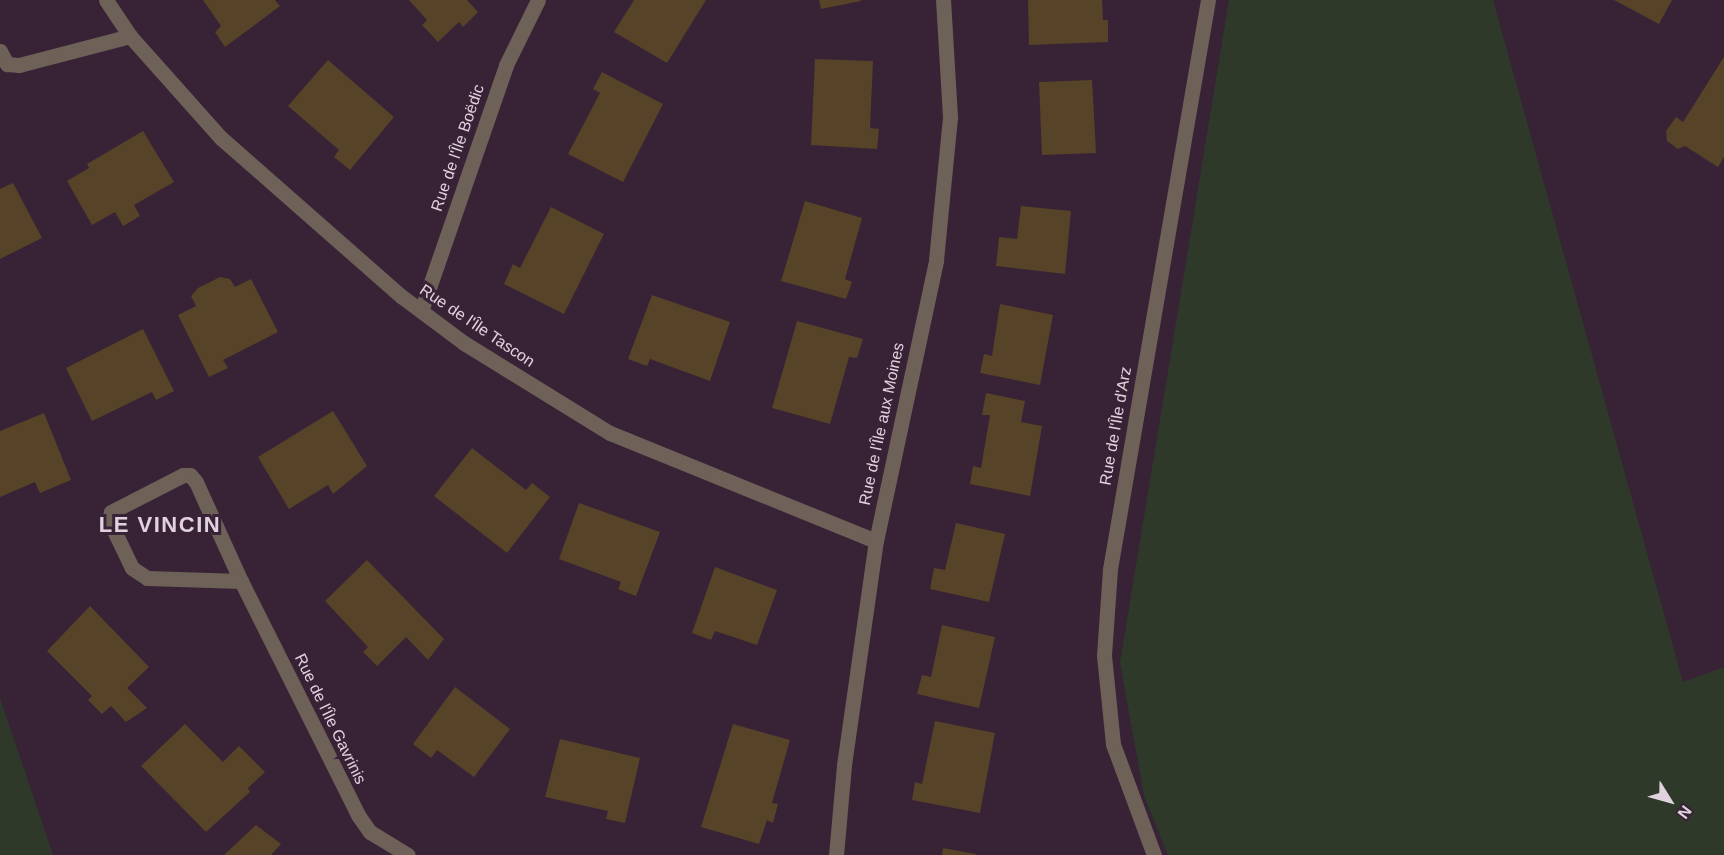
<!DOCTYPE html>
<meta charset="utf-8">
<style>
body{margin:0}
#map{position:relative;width:1724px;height:855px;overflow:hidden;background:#382236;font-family:Helvetica,sans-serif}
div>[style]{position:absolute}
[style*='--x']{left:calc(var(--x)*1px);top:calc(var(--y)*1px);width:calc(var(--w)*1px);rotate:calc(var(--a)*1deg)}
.green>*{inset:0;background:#2e392a}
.building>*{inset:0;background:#564328}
.street>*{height:15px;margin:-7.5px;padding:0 7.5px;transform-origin:7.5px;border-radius:7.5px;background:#6e6158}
span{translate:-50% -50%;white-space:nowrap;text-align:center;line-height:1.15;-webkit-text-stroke:6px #382236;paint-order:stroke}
.street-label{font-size:16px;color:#e0d2df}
.district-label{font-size:22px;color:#e0d2df;font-weight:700;letter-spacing:1.5px}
.north{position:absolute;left:1640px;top:771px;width:60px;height:60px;-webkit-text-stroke:4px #382236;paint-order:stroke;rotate:127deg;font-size:16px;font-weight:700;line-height:24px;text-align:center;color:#e0d2df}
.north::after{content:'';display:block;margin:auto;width:21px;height:27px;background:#e0d2df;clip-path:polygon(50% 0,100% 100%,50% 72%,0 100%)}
</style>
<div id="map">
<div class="green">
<div style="clip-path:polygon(1229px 0,1493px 0,1683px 682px,1724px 667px,1724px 855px,1168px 855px,1144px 796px,1120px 663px)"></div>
<div style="clip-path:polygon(0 698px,53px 855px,0 855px)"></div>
</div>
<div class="building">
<div style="clip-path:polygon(203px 0,275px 0,280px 6px,225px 47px,215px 32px,221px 26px)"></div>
<div style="clip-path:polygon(409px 0,467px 0,478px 12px,463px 27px,459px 22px,438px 42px,422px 25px,427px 20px)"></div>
<div style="clip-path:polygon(634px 0,706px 0,667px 63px,614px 32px)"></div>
<div style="clip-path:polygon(819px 0,861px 0,861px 1px,821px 9px)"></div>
<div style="clip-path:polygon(1028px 0,1102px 0,1103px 20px,1108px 20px,1108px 42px,1029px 45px)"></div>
<div style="clip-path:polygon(1614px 0,1672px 0,1659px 24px)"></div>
<div style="clip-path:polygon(1724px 57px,1724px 157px,1718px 167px,1685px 146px,1678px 149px,1667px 141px,1666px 131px,1676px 117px,1683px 122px)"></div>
<div style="clip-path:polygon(815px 59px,873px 61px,870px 128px,879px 129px,877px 149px,811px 145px)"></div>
<div style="clip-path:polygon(328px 60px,394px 117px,350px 170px,334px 157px,339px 150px,288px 106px)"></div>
<div style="clip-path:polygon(602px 72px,663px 104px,623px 182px,568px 154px,600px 93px,593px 89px)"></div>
<div style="clip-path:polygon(1092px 80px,1096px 153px,1042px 155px,1039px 82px)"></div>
<div style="clip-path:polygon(143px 131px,174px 182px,134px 205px,140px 216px,123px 226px,115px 212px,92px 225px,67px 181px,89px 168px,87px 164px)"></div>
<div style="clip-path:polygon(13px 183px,42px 238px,0 259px,0 189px)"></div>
<div style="clip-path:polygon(805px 201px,862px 218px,845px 279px,852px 282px,846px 299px,781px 281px)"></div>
<div style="clip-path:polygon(1021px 206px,1071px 211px,1065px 274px,996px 266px,999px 237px,1017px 239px)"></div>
<div style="clip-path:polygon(551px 207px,604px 234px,564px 314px,504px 284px,513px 264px,520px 268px)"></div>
<div style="clip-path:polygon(220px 277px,230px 279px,235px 287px,251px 279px,278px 332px,223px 360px,228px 368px,209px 377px,178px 315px,196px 306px,191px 296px,198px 288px)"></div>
<div style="clip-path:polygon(652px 295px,730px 322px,710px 381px,650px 359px,647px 366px,628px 359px)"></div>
<div style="clip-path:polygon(1000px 304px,1053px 315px,1040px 385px,980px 373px,984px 354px,992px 356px)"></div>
<div style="clip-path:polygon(797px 321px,863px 339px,857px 358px,849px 357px,830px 424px,772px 408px)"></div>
<div style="clip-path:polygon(143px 329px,174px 391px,156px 400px,152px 392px,92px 421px,66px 368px)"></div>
<div style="clip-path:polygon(986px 393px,1025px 401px,1021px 422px,1042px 426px,1030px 496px,970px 484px,973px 466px,981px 468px,990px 415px,982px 415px)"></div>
<div style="clip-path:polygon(333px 411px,367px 466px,333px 494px,328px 485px,289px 509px,258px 457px)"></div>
<div style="clip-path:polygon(44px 413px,71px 480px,40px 493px,35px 482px,0 497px,0 431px)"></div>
<div style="clip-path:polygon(472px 448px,526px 490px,532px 483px,550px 497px,507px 553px,434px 496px)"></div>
<div style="clip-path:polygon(579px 503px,660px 532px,636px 596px,618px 589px,621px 582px,559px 559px)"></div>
<div style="clip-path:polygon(956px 523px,1005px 534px,989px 602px,930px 589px,934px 568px,945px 570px)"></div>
<div style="clip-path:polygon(367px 560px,444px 639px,428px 660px,406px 637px,377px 666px,363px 652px,368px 647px,325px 601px)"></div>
<div style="clip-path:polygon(715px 567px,777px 590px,757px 645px,715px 631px,711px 640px,692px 633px)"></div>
<div style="clip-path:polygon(90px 606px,149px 667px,127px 688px,147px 708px,126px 722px,111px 706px,102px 714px,88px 700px,92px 696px,47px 651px)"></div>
<div style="clip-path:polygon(942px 625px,995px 637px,979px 708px,917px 694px,922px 675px,931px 677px)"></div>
<div style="clip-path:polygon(455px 687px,510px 729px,474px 777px,437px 750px,431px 758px,413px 744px)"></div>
<div style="clip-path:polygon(935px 721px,995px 733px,980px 813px,912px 800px,915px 782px,922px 784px)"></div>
<div style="clip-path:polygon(185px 724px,223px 762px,239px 746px,265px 772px,248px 788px,250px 792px,206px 832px,141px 766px)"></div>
<div style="clip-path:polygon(733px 724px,790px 740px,772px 803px,778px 804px,773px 823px,767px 820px,759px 844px,701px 827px)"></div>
<div style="clip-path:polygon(560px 739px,640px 758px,625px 823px,606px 819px,608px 811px,545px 797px)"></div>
<div style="clip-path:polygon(256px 825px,281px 844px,271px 855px,224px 855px)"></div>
<div style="clip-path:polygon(943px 848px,976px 854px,976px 855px,942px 855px)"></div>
</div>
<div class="street">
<div style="--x:130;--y:36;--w:137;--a:48.3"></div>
<div style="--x:221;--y:138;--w:240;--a:41.3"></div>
<div style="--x:401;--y:296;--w:79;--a:36.7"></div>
<div style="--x:464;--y:343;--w:172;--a:31.7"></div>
<div style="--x:610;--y:433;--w:287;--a:22.1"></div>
<div style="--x:0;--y:51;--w:15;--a:62"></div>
<div style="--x:7;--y:64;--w:12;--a:5"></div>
<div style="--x:19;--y:65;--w:115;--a:-14.6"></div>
<div style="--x:130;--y:36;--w:43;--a:-123.7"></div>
<div style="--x:421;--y:311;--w:260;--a:-70.9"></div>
<div style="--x:506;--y:65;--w:72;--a:-63.8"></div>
<div style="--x:183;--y:475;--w:7;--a:0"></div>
<div style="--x:190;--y:475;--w:9;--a:49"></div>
<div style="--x:196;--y:482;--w:109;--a:65.6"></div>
<div style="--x:241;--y:581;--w:94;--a:-178.2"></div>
<div style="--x:147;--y:578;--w:18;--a:-146"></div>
<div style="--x:132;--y:568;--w:53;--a:-115.6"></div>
<div style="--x:109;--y:520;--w:8;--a:-76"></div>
<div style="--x:111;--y:512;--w:81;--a:-27.2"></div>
<div style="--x:241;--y:581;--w:262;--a:63.4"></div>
<div style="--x:358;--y:815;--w:21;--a:55"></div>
<div style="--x:370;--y:832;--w:44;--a:31.2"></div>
<div style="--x:836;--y:855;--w:90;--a:-84.9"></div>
<div style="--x:844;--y:765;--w:226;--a:-81.9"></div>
<div style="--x:876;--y:541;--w:287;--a:-77.9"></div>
<div style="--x:936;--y:260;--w:144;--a:-84.4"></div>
<div style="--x:950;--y:117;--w:117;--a:-93.4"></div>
<div style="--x:1154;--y:855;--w:118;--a:-110.3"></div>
<div style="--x:1113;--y:744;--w:89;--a:-95.8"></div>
<div style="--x:1104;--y:655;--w:86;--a:-86"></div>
<div style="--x:1110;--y:569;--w:577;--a:-80.23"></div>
</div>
<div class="street-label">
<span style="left:458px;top:148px;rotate:-71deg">Rue de l'Île Boëdic</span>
<span style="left:477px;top:326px;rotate:34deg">Rue de l'Île Tascon</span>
<span style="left:882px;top:424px;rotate:-78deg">Rue de l'Île aux Moines</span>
<span style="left:1116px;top:426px;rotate:-80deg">Rue de l'Île d'Arz</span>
<span style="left:330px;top:719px;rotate:64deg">Rue de l'Île Gavrinis</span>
</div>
<div class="district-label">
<span style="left:160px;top:525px">LE VINCIN</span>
</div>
<div class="north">N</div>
</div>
